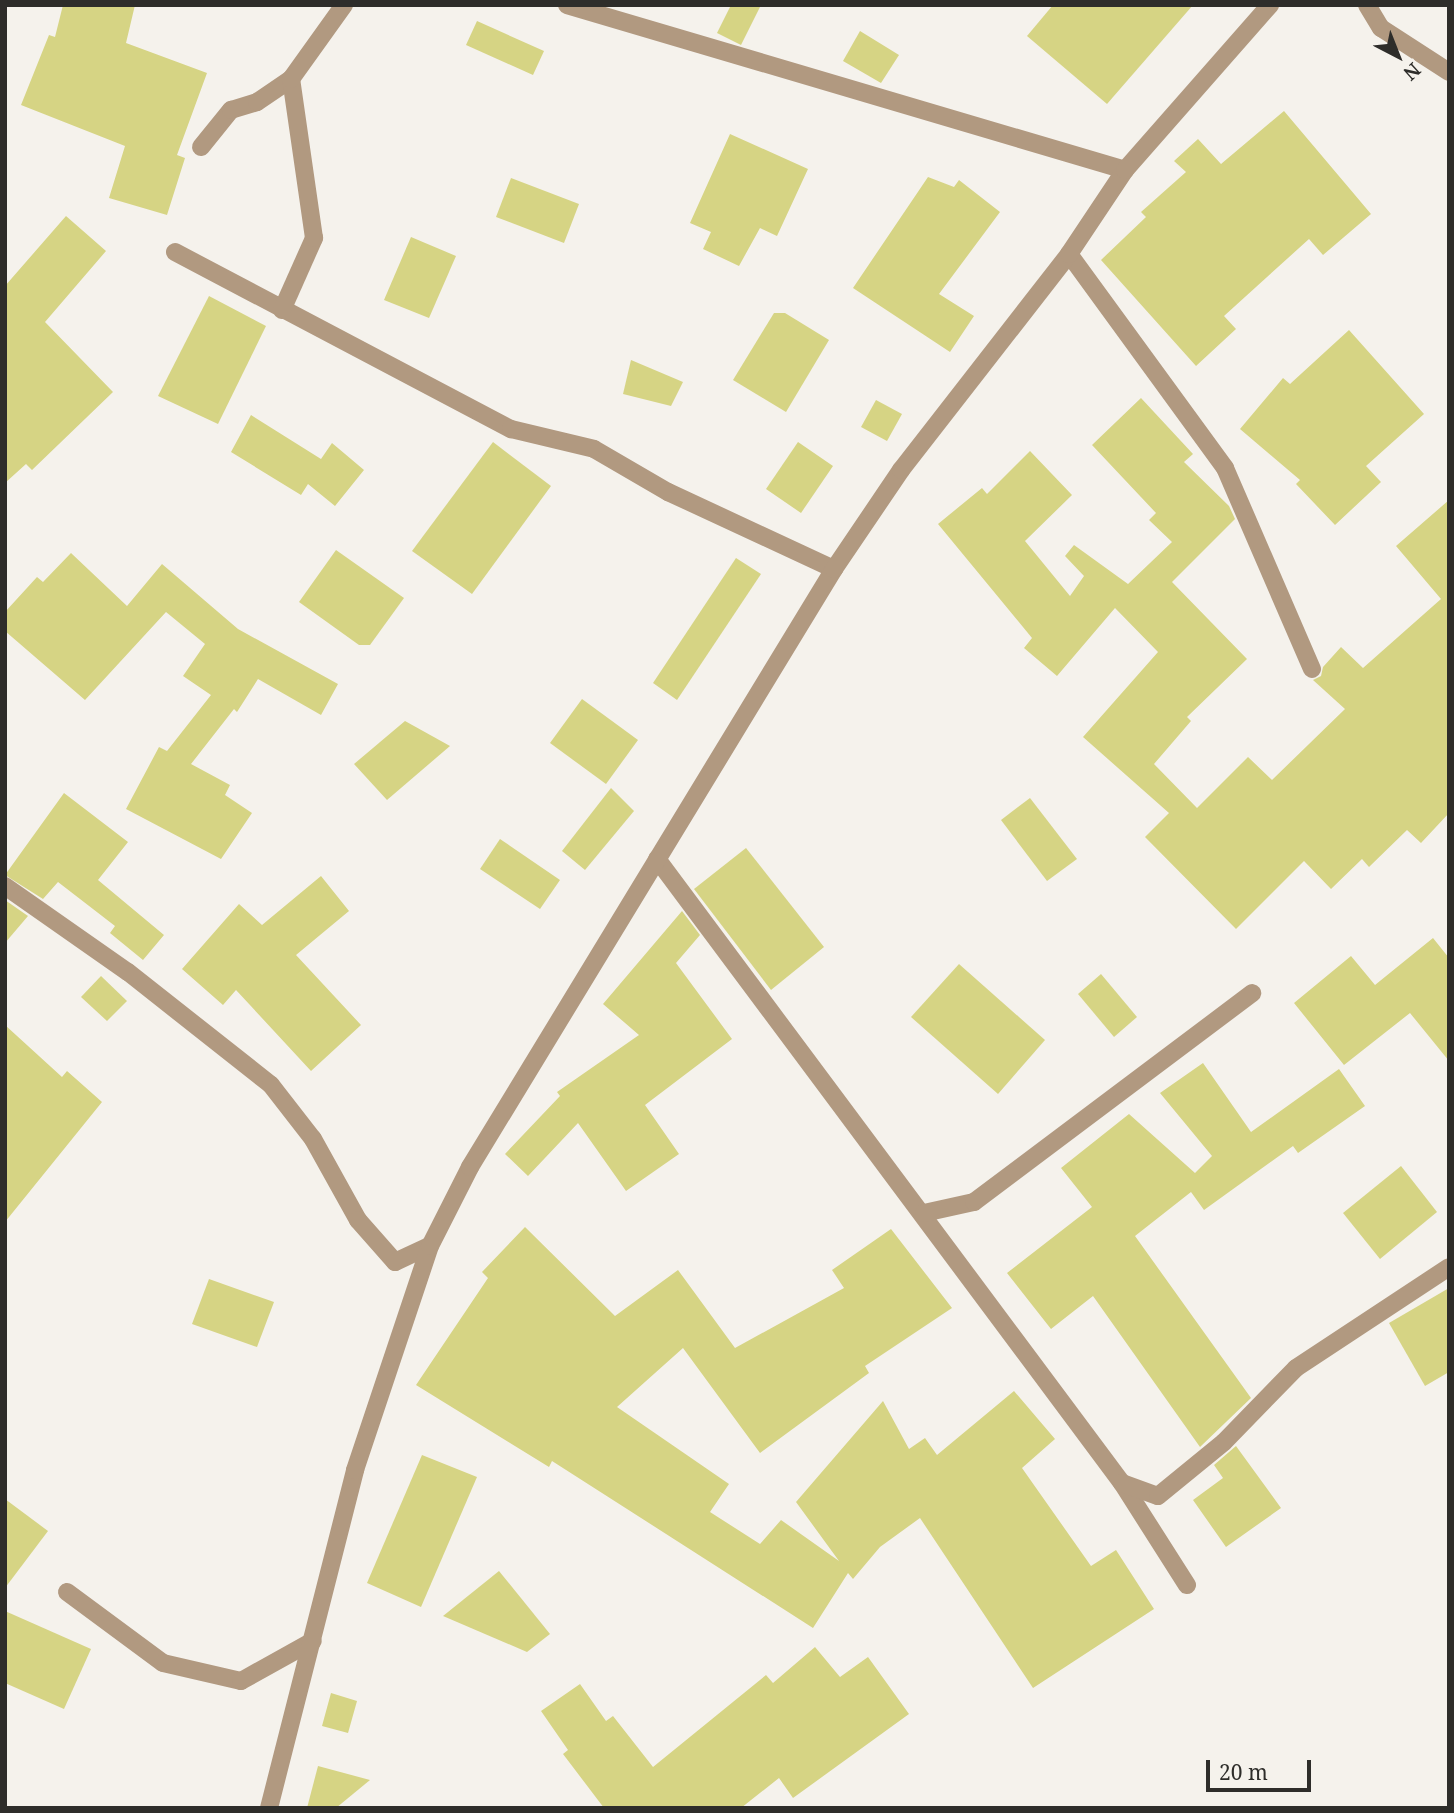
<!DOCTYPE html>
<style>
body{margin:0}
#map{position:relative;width:1454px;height:1813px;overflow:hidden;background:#f5f2ec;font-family:"Noto Serif",serif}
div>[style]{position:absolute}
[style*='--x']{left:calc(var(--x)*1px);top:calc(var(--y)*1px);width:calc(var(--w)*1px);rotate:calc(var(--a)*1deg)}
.building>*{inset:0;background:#d6d484}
.street>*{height:18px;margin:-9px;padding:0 9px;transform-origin:9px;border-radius:9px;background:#b19980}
span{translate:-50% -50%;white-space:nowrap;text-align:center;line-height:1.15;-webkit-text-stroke:6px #f5f2ec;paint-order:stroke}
.frame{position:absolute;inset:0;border:7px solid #2e2d2a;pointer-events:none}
.north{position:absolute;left:1363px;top:21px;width:70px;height:70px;-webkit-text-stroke:5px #f5f2ec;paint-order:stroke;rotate:138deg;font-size:19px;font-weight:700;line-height:28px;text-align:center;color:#2e2d2a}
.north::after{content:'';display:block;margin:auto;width:24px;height:32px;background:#2e2d2a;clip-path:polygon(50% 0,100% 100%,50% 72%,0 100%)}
.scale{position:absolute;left:1206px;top:1760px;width:105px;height:32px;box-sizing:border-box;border:4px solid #2e2d2a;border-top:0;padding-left:9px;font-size:21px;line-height:24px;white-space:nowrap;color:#2e2d2a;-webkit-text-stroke:5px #f5f2ec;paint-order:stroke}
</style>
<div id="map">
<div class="building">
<div style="clip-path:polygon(63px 5px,135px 5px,126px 43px,207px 73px,177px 155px,185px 158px,167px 215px,109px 198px,125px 146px,21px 105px,49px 35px,55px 37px)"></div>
<div style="clip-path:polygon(731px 5px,761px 5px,741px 45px,717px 33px)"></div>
<div style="clip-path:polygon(1053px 5px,1193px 5px,1107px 104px,1027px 36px)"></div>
<div style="clip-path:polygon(477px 21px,544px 51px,533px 75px,466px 45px)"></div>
<div style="clip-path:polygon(860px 31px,899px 55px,881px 83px,843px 61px)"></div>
<div style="clip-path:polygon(1284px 111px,1371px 214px,1323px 255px,1309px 239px,1224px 316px,1236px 329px,1196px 366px,1101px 260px,1146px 217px,1141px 212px,1186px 172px,1174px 161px,1198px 139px,1221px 164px)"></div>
<div style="clip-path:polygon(730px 134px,808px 169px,777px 236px,760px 228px,739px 266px,703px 249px,711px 232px,690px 223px)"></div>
<div style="clip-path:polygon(928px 177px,954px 187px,959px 180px,1000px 212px,939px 294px,974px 316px,950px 352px,853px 288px)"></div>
<div style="clip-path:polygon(511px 178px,579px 204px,564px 243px,496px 217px)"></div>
<div style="clip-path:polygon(66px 216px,106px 251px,45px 322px,113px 392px,32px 470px,26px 464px,5px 483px,5px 286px)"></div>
<div style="clip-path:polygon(411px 237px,456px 256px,429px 318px,384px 300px)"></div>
<div style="clip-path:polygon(209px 296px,266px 326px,218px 424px,158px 396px)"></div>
<div style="clip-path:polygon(774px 313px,785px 313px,829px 340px,786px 412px,733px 380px)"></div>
<div style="clip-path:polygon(1349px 330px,1424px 414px,1366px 466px,1381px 482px,1335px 525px,1296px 484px,1300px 480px,1240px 429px,1283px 378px,1290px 384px)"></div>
<div style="clip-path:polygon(631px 360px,683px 382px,671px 406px,623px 394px)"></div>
<div style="clip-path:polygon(1141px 398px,1193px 454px,1184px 462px,1229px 506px,1235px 519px,1172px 582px,1247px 659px,1187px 717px,1191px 721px,1154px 764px,1197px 808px,1248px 757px,1272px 780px,1345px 709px,1313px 680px,1321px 676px,1323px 667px,1341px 647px,1363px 668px,1441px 599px,1396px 546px,1449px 500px,1449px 813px,1421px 843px,1407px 830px,1369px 867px,1362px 859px,1331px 889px,1304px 861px,1236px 929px,1145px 837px,1169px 813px,1083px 737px,1158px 652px,1115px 608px,1057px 676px,1024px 648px,1032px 638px,938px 524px,982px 488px,987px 494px,1030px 451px,1072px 495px,1025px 541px,1070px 596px,1084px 576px,1065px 556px,1074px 545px,1128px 584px,1172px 542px,1149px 520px,1156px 513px,1092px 445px)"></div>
<div style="clip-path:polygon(876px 400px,902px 414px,887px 441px,861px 427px)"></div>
<div style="clip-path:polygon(251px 415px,321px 459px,332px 443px,364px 470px,335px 506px,308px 484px,301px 495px,231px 452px)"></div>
<div style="clip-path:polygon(493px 442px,551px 486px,472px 594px,412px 551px)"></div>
<div style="clip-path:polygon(798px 442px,833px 466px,801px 513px,766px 489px)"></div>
<div style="clip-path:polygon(336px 550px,404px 598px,370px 645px,359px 645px,299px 602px)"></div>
<div style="clip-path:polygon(71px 553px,127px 606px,162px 564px,238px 629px,338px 684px,321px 715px,258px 679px,237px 712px,234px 709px,191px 764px,230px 785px,225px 795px,252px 813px,221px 859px,126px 809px,159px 747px,167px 751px,211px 695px,183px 676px,205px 644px,166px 612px,85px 700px,5px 631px,5px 612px,37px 577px,43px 582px)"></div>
<div style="clip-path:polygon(736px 558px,761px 574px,677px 700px,653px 683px)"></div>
<div style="clip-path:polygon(582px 699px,638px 740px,606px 784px,550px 743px)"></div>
<div style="clip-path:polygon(405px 721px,450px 746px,387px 800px,354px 764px)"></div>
<div style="clip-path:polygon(611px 788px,634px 811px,585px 870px,562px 851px)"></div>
<div style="clip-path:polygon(64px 793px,128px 842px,98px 880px,164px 935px,143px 960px,110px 933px,115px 926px,58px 882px,43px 899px,5px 875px)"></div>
<div style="clip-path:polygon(1030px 798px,1077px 859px,1047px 881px,1001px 820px)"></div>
<div style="clip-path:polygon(500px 839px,560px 880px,540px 909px,480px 869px)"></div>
<div style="clip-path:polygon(746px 848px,824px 947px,771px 990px,694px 889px)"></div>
<div style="clip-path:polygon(321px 876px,349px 911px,296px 955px,361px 1025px,311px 1071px,236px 990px,223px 1005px,182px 969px,239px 904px,262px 925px)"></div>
<div style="clip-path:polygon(5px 900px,28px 916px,5px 943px)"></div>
<div style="clip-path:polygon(682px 911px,700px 935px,676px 963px,732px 1039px,645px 1105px,679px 1154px,626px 1191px,578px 1123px,528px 1176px,505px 1154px,560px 1096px,557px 1092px,639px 1035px,603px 1004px)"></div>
<div style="clip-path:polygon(1433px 938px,1449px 958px,1449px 1061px,1410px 1013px,1344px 1065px,1294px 1003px,1351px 956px,1375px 985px)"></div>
<div style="clip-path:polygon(959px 964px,1045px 1040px,998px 1094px,911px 1017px)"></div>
<div style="clip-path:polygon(1101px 974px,1137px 1017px,1114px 1037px,1078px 994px)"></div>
<div style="clip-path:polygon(101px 976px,127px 1001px,107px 1021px,81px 997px)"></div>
<div style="clip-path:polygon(5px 1025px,62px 1077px,67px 1071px,102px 1102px,5px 1222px)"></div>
<div style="clip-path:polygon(1203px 1063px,1251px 1132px,1339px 1069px,1365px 1106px,1298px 1153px,1293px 1146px,1204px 1210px,1191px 1192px,1135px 1236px,1251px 1398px,1200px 1447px,1093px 1296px,1051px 1329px,1007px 1273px,1092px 1207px,1061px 1168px,1129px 1114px,1195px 1173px,1212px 1156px,1160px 1093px)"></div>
<div style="clip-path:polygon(1401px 1166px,1437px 1212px,1380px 1259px,1343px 1213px)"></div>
<div style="clip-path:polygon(525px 1227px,615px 1316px,678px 1270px,735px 1348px,844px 1288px,832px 1270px,891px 1229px,952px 1308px,865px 1366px,869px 1373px,760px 1453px,683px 1348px,617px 1407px,729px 1484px,710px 1512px,760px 1544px,781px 1520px,839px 1561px,796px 1502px,883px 1401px,909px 1449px,925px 1438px,937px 1455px,1014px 1391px,1055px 1439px,1022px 1468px,1091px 1566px,1116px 1550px,1154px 1609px,1033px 1688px,920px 1518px,880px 1547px,853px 1579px,848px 1573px,813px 1628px,552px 1461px,549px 1467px,416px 1385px,488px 1278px,482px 1272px)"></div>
<div style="clip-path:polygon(209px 1279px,274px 1302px,257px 1347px,192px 1324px)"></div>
<div style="clip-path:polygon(1449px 1288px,1449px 1372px,1425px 1386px,1389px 1323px)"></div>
<div style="clip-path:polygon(1236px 1446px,1281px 1508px,1226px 1547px,1193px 1500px,1223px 1478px,1214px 1465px)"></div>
<div style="clip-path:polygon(422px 1455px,477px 1477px,421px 1607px,367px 1583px)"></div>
<div style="clip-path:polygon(5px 1499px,48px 1531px,5px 1588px)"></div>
<div style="clip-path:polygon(499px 1571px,550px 1634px,527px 1652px,443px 1616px)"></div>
<div style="clip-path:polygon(5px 1611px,91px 1649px,64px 1709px,5px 1683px)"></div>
<div style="clip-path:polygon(815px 1647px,840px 1677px,868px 1657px,909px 1714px,793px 1798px,779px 1778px,741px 1808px,604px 1808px,563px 1754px,568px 1750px,541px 1711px,580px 1684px,606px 1721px,613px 1716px,653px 1767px,766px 1675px,773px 1683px)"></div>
<div style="clip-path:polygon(331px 1693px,357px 1701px,348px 1733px,322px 1726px)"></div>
<div style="clip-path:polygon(318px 1766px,370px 1780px,336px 1808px,307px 1808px)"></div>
</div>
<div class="street">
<div style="--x:567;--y:5;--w:582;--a:16.47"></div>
<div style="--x:1367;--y:5;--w:27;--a:59"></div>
<div style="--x:1381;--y:28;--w:81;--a:32.9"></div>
<div style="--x:201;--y:147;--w:48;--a:-51"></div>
<div style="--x:231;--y:110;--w:27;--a:-17"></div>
<div style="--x:257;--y:102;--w:41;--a:-34.1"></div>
<div style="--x:175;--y:252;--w:380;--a:27.8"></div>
<div style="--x:511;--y:429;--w:85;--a:13.5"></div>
<div style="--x:594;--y:449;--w:86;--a:30.2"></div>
<div style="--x:668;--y:492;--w:183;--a:24.9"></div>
<div style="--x:1069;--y:254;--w:265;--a:53.9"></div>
<div style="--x:1225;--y:468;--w:219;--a:66.6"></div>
<div style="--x:282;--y:310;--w:79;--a:-66"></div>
<div style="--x:314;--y:238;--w:161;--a:-98.2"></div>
<div style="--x:291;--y:79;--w:91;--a:-54.4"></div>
<div style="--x:657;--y:859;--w:778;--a:53.31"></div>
<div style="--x:1122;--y:1483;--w:121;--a:57.5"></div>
<div style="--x:5;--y:886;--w:150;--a:35"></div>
<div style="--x:128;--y:972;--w:182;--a:38.3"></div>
<div style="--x:271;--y:1085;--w:68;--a:52.1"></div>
<div style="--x:313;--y:1139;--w:93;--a:60.9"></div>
<div style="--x:358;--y:1220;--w:56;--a:48.6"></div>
<div style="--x:395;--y:1262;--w:38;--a:-25"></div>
<div style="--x:924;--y:1213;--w:51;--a:-12.4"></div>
<div style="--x:974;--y:1202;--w:348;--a:-36.9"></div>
<div style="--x:1122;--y:1483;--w:38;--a:20"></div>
<div style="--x:1158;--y:1496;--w:85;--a:-39.3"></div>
<div style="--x:1224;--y:1442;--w:103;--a:-45.8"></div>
<div style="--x:1296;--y:1368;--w:183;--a:-33.4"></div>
<div style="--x:67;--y:1592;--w:119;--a:36.5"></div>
<div style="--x:163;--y:1663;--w:80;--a:13"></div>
<div style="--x:241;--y:1681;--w:82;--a:-29.1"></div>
<div style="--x:269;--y:1808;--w:349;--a:-75.7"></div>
<div style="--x:355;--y:1470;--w:236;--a:-71.5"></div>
<div style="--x:430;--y:1246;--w:89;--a:-63.1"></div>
<div style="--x:470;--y:1167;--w:700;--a:-58.67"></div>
<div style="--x:834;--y:569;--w:120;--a:-55.9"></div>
<div style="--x:901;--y:470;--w:274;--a:-52.1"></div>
<div style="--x:1069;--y:254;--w:101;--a:-56.3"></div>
<div style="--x:1125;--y:170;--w:220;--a:-48.7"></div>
</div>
<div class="frame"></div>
<div class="north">N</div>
<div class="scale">20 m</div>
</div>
